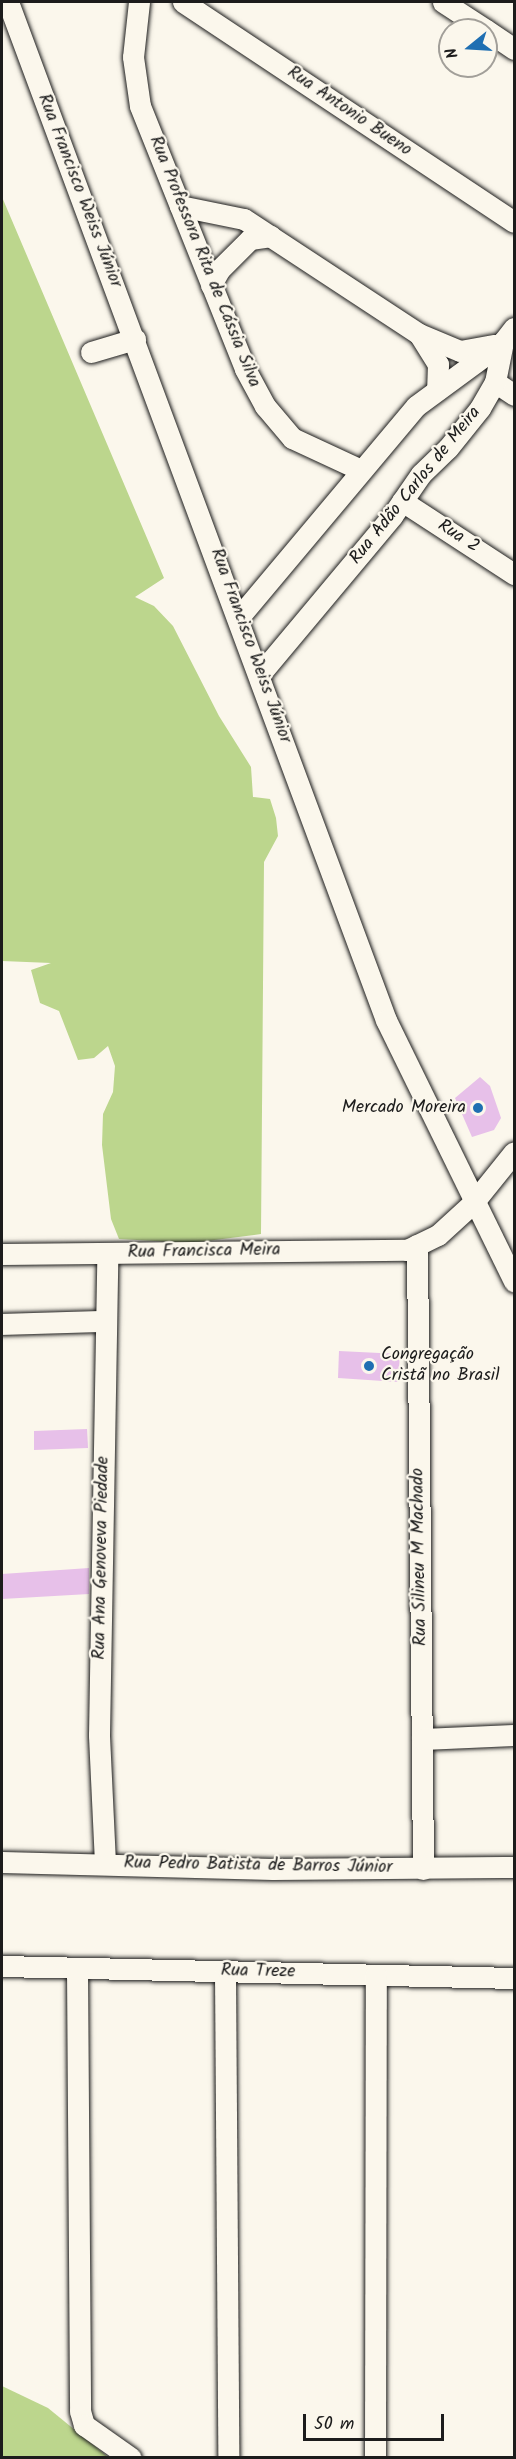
<!DOCTYPE html>
<meta charset="utf-8">
<style>
body{margin:0}
#map{position:relative;width:516px;height:2459px;overflow:hidden;background:#fbf7ec;font-family:Kalam,sans-serif}
div>[style]{position:absolute}
[style*='--x']{left:calc(var(--x)*1px);top:calc(var(--y)*1px);width:calc(var(--w)*1px);rotate:calc(var(--a)*1deg)}
.green>*{inset:0;background:#bcd68d}
.building>*{inset:0;background:#e7c0e9}
.roads{filter:drop-shadow(0 0 2px #1c1c1c) drop-shadow(0 0 2px #1c1c1c)}
.minor>*{height:21px;margin:-10.5px;padding:0 10.5px;transform-origin:10.5px;border-radius:10.5px;background:#fbf7ec}
.dots>*{width:16px;height:16px;translate:-50% -50%;box-sizing:border-box;border:3px solid #fbf7ec;border-radius:50%}
span{translate:-50% -50%;white-space:nowrap;text-align:center;line-height:1.15;-webkit-text-stroke:4.5px #fbf7ec;paint-order:stroke}
.street-label{font-size:18px;color:#1c1c1c}
.poi-label{font-size:18px;color:#1c1c1c}
.right{translate:-100% -50%;text-align:right}
.left{translate:0 -50%;text-align:left}
.frame{position:absolute;inset:0;border:3px solid #1c1c1c;pointer-events:none}
.north{position:absolute;left:438px;top:18px;width:60px;height:60px;box-sizing:border-box;background:#fbf7ec;border:2px solid #a29f99;border-radius:50%;rotate:252deg;font-size:16px;font-weight:700;line-height:24px;text-align:center;color:#1c1c1c}
.north::after{content:'';display:block;margin:auto;width:21px;height:27px;background:#1f6fb2;clip-path:polygon(50% 0,100% 100%,50% 72%,0 100%)}
.scale{position:absolute;left:303px;top:2414px;width:141px;height:27px;box-sizing:border-box;border:3px solid #1c1c1c;border-top:0;padding-left:8px;font-size:18px;line-height:21px;white-space:nowrap;color:#1c1c1c;-webkit-text-stroke:4px #fbf7ec;paint-order:stroke}
</style>
<div id="map">
<div class="green">
<div style="clip-path:polygon(2px 197px,164px 578px,135px 597px,154px 606px,173px 626px,219px 716px,251px 767px,253px 797px,270px 799px,276px 818px,278px 836px,264px 862px,261px 1234px,191px 1243px,119px 1239px,111px 1219px,102px 1145px,103px 1114px,113px 1092px,115px 1066px,108px 1046px,94px 1058px,78px 1060px,59px 1011px,40px 1003px,31px 970px,51px 963px,2px 961px)"></div>
<div style="clip-path:polygon(2px 2386px,48px 2408px,108px 2457px,2px 2458px)"></div>
</div>
<div class="building">
<div style="clip-path:polygon(480px 1077px,490px 1086px,501px 1118px,494px 1130px,472px 1137px,455px 1098px)"></div>
<div style="clip-path:polygon(339px 1351px,400px 1354px,398px 1382px,338px 1378px)"></div>
<div style="clip-path:polygon(87px 1429px,88px 1448px,34px 1450px,34px 1431px)"></div>
<div style="clip-path:polygon(89px 1568px,89px 1594px,2px 1599px,2px 1574px)"></div>
</div>
<div class="roads">
<div class="minor">
<div style="--x:8;--y:2;--w:1086;--a:69.63"></div>
<div style="--x:386;--y:1020;--w:291;--a:63.9"></div>
<div style="--x:139;--y:2;--w:55;--a:96.2"></div>
<div style="--x:133;--y:57;--w:49;--a:81.9"></div>
<div style="--x:140;--y:106;--w:283;--a:68.2"></div>
<div style="--x:245;--y:369;--w:42;--a:61.6"></div>
<div style="--x:265;--y:406;--w:42;--a:49.8"></div>
<div style="--x:292;--y:438;--w:76;--a:24.9"></div>
<div style="--x:183;--y:2;--w:397;--a:33.6"></div>
<div style="--x:443;--y:2;--w:51;--a:33.1"></div>
<div style="--x:486;--y:30;--w:34;--a:34"></div>
<div style="--x:180;--y:206;--w:65;--a:11.5"></div>
<div style="--x:244;--y:219;--w:209;--a:33.3"></div>
<div style="--x:419;--y:334;--w:44;--a:22.5"></div>
<div style="--x:460;--y:351;--w:35;--a:-10"></div>
<div style="--x:211;--y:285;--w:18;--a:-61"></div>
<div style="--x:220;--y:269;--w:42;--a:-45"></div>
<div style="--x:250;--y:239;--w:21;--a:-8"></div>
<div style="--x:419;--y:334;--w:36;--a:58"></div>
<div style="--x:438;--y:364;--w:26;--a:92"></div>
<div style="--x:91;--y:352;--w:46;--a:-16.5"></div>
<div style="--x:495;--y:382;--w:23;--a:34"></div>
<div style="--x:402;--y:501;--w:134;--a:33.1"></div>
<div style="--x:239;--y:617;--w:275;--a:-50"></div>
<div style="--x:416;--y:406;--w:108;--a:-36.3"></div>
<div style="--x:503;--y:342;--w:18;--a:-52"></div>
<div style="--x:260;--y:674;--w:206;--a:-50.1"></div>
<div style="--x:392;--y:516;--w:51;--a:-55.4"></div>
<div style="--x:421;--y:474;--w:37;--a:-44"></div>
<div style="--x:448;--y:448;--w:51;--a:-51.3"></div>
<div style="--x:480;--y:408;--w:30;--a:-60"></div>
<div style="--x:495;--y:382;--w:41;--a:-78.7"></div>
<div style="--x:417;--y:1245;--w:624;--a:89.45"></div>
<div style="--x:2;--y:1254;--w:405;--a:-0.6"></div>
<div style="--x:407;--y:1250;--w:34;--a:-26"></div>
<div style="--x:438;--y:1235;--w:47;--a:-42.4"></div>
<div style="--x:473;--y:1203;--w:65;--a:-51.2"></div>
<div style="--x:2;--y:1324;--w:104;--a:-1.7"></div>
<div style="--x:422;--y:1739;--w:92;--a:-2.5"></div>
<div style="--x:2;--y:1862;--w:271;--a:1.5"></div>
<div style="--x:273;--y:1869;--w:241;--a:-0.5"></div>
<div style="--x:105;--y:1863;--w:128;--a:-92.7"></div>
<div style="--x:99;--y:1735;--w:482;--a:-89"></div>
<div style="--x:2;--y:1966;--w:512;--a:1.34"></div>
<div style="--x:77;--y:1968;--w:443;--a:89.6"></div>
<div style="--x:80;--y:2411;--w:15;--a:74"></div>
<div style="--x:84;--y:2425;--w:57;--a:35.1"></div>
<div style="--x:225;--y:1972;--w:486;--a:89.6"></div>
<div style="--x:375;--y:2458;--w:483;--a:-89.9"></div>
</div>
</div>
<div class="dots">
<div style="left:478px;top:1108px;background:#1f6fb2"></div>
<div style="left:369px;top:1366px;background:#1f6fb2"></div>
</div>
<div class="street-label">
<span style="left:349px;top:112px;rotate:34deg">Rua Antonio Bueno</span>
<span style="left:79px;top:191px;rotate:69deg">Rua Francisco Weiss Júnior</span>
<span style="left:204px;top:262px;rotate:68deg">Rua Professora Rita de Cássia Silva</span>
<span style="left:416px;top:486px;rotate:-51deg">Rua Adão Carlos de Meira</span>
<span style="left:458px;top:537px;rotate:33deg">Rua 2</span>
<span style="left:250px;top:646px;rotate:70deg">Rua Francisco Weiss Júnior</span>
<span style="left:204px;top:1252px;rotate:-1deg">Rua Francisca Meira</span>
<span style="left:420px;top:1557px;rotate:-91deg">Rua Silineu M Machado</span>
<span style="left:102px;top:1558px;rotate:-89deg">Rua Ana Genoveva Piedade</span>
<span style="left:258px;top:1866px;rotate:1deg">Rua Pedro Batista de Barros Júnior</span>
<span style="left:258px;top:1972px;rotate:1deg">Rua Treze</span>
</div>
<div class="poi-label">
<span class="right" style="left:466px;top:1108px">Mercado Moreira</span>
<span class="left" style="left:381px;top:1366px">Congregação<br>Cristã no Brasil</span>
</div>
<div class="frame"></div>
<div class="north">N</div>
<div class="scale">50 m</div>
</div>
